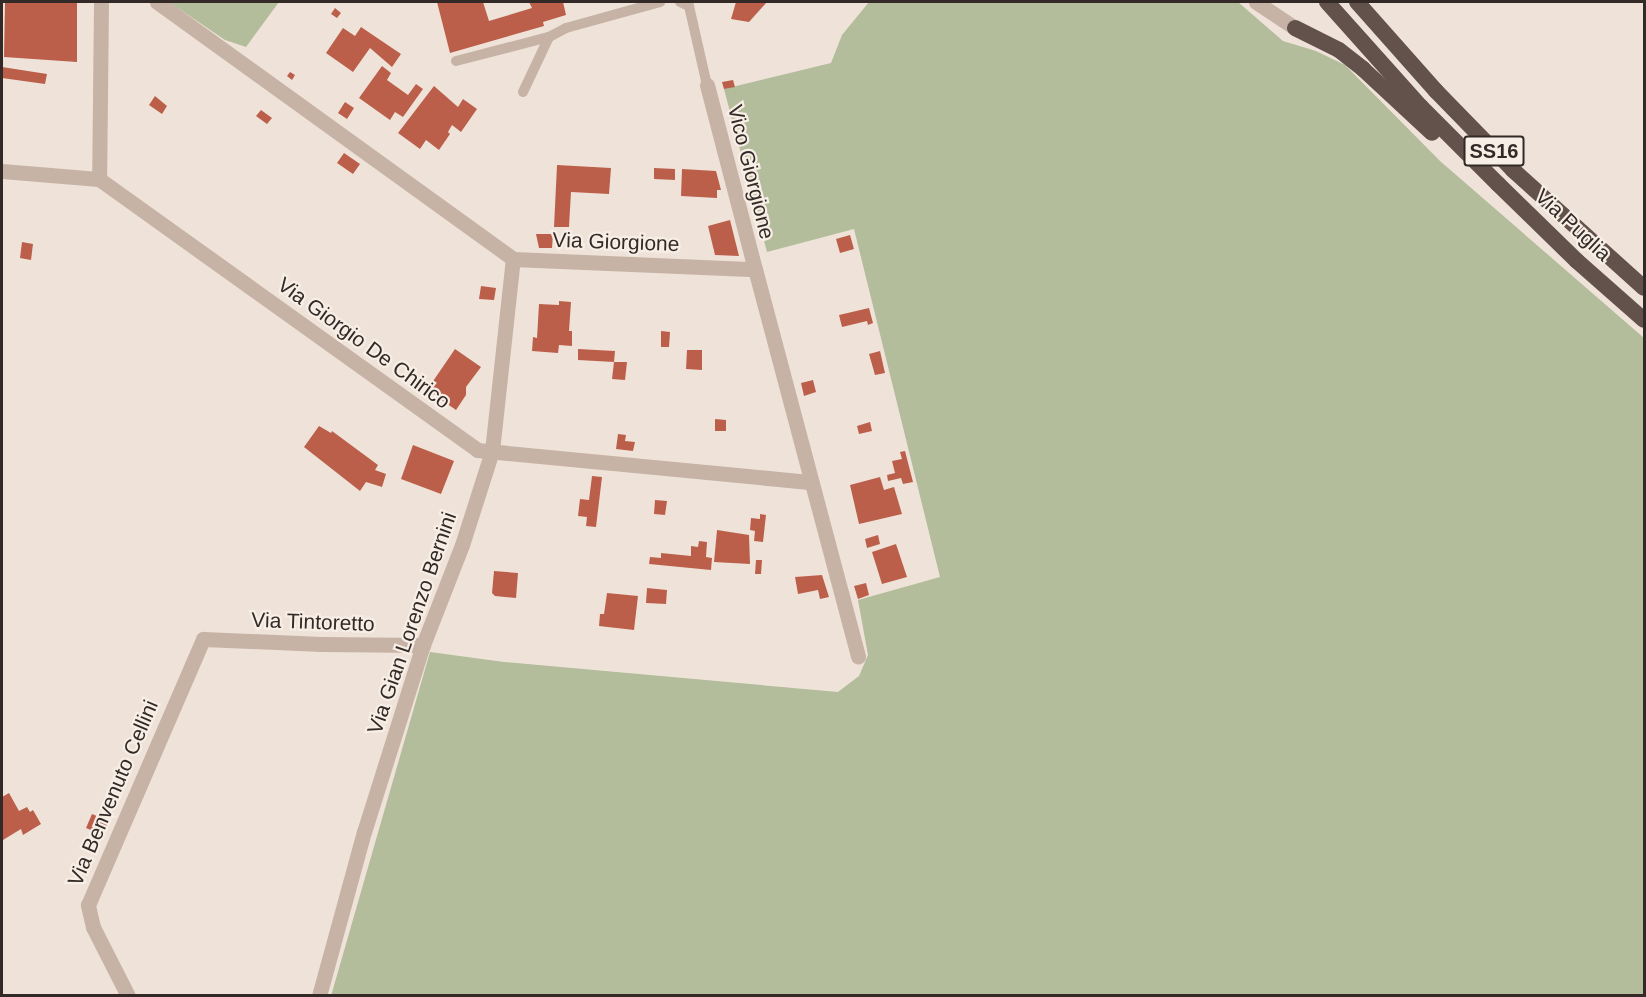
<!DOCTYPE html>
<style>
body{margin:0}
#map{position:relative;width:1646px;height:997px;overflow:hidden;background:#efe3d9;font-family:Arial,sans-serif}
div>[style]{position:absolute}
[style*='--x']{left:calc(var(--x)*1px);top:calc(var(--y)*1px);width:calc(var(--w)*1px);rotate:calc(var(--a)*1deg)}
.green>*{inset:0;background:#b3bc9b}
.building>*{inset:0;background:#bc5f4a}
.service>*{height:10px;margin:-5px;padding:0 5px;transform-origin:5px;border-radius:5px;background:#c6b3a6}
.minor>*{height:15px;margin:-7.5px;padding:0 7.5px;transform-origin:7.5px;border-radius:7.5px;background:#c6b3a6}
.tertiary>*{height:15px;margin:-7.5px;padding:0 7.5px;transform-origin:7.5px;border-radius:7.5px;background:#c6b3a6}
.trunk>*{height:16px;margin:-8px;padding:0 8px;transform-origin:8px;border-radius:8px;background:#63524c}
span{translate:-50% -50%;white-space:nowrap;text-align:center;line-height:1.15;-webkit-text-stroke:4.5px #f7eee5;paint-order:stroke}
.shield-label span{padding:2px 4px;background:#f7eee5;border:2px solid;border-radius:4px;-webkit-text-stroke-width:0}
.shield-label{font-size:20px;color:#332a27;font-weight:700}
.street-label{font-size:21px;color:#332a27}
.frame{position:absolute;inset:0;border:3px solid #332a27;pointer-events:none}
</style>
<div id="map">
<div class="green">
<div style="clip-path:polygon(169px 2px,279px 2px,246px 47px,225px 40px)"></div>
<div style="clip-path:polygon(869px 2px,1238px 2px,1283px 41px,1316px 51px,1345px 65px,1440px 161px,1644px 338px,1644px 995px,331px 996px,430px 652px,504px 662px,838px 692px,859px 676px,868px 655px,858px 600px,940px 577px,854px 229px,767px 252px,724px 89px,831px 63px,842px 35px)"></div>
</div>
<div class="building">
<div style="clip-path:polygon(5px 2px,77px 2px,77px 62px,4px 57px)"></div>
<div style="clip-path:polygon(437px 2px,483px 2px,489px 21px,532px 8px,529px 2px,563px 2px,566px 15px,543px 22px,544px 26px,450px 53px)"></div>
<div style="clip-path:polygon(736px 2px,767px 2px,749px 22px,731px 19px)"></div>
<div style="clip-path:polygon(335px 8px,341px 13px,337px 18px,331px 14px)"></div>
<div style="clip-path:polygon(361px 27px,401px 54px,392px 67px,370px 48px,353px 72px,326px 53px,343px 28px,355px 36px)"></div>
<div style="clip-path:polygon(382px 66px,391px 73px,387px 80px,408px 95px,416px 84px,423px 89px,403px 117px,395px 112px,390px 120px,359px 98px)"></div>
<div style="clip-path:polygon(2px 67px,47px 74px,45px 84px,2px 78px)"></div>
<div style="clip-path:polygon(290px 72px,295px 75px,292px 80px,287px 76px)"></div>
<div style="clip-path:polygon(733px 80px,735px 87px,724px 89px,722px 82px)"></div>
<div style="clip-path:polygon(434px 86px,458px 107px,463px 99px,477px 109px,461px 132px,452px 125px,448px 132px,450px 134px,439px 150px,426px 140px,420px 149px,398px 133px)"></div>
<div style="clip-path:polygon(155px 96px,167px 106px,162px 114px,149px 105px)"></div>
<div style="clip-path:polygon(345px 102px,354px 108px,347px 119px,338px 113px)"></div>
<div style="clip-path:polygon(261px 110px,272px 118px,267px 124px,256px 116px)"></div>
<div style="clip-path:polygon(344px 153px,360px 164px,353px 174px,337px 163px)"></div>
<div style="clip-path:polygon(557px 165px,611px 168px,609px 194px,571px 192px,569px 227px,554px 227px)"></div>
<div style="clip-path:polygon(654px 168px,675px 169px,675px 180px,654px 179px)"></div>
<div style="clip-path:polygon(682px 169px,716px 171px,721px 190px,717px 190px,717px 198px,681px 196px)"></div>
<div style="clip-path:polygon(730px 220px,739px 256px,715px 255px,708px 226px)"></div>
<div style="clip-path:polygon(536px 234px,553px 234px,552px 248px,539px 248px)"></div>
<div style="clip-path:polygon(850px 235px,854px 249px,840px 253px,836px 239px)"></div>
<div style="clip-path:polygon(22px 242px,33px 244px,31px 260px,20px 258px)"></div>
<div style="clip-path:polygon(481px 286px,496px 288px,494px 300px,479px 299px)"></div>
<div style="clip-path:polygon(559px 301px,571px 302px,569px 331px,572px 331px,572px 346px,559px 345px,558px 353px,532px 351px,533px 337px,537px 338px,539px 304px,559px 305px)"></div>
<div style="clip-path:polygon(869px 308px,873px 323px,868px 325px,867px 321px,842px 327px,839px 315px)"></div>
<div style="clip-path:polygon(661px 331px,670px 332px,669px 347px,661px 347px)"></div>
<div style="clip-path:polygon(455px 349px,481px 367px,466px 387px,466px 395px,456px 410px,427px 390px)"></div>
<div style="clip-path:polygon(578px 349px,615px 351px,614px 362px,578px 360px)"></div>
<div style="clip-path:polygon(687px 350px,702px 350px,702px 370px,686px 369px)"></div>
<div style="clip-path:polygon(880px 351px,885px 373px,875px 375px,869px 354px)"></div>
<div style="clip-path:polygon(614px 362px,627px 362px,625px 380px,612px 379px)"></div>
<div style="clip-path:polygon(813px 380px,816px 392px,804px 396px,801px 383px)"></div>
<div style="clip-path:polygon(715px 419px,726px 420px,726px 431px,715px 431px)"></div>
<div style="clip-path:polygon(870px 422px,872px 431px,859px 434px,857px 426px)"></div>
<div style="clip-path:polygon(319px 426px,331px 433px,332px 431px,378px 465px,375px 470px,386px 474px,382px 487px,366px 482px,360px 491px,304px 447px)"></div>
<div style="clip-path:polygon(618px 434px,626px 435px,625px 441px,635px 442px,633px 451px,616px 449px)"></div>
<div style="clip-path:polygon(413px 445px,454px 461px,441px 494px,401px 479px)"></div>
<div style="clip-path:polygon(905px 451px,913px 482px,903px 484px,901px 478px,888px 481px,887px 475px,895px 473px,892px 461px,902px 459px,900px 452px)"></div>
<div style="clip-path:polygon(592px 476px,602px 477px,596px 527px,586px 526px,587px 517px,578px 516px,580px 499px,589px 500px)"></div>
<div style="clip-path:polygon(880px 477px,884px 490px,894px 487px,902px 514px,859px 524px,850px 485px)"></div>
<div style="clip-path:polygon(655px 500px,667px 501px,665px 515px,654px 514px)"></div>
<div style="clip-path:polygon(760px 514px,766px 515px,763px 542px,754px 541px,755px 531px,750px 530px,751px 518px,760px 519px)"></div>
<div style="clip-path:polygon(717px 530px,749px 535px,750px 564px,714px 562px)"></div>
<div style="clip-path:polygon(878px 535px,880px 544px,867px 548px,865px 539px)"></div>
<div style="clip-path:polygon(699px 541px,707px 542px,706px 557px,712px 558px,711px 570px,649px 564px,650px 557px,661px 558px,661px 553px,691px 556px,691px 546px,698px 547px)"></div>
<div style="clip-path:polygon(896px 544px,907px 577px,882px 584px,872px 552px)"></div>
<div style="clip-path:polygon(756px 560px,762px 560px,761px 574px,755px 574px)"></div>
<div style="clip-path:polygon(494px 571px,518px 573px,516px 598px,495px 596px,492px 593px)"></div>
<div style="clip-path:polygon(822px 575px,829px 597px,820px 599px,818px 590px,798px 594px,795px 577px)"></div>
<div style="clip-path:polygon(866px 583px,869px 595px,858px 599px,854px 586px)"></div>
<div style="clip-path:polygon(647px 588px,667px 590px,666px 604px,646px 603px)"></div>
<div style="clip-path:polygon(607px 593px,638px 596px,634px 630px,599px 626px,600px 614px,604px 614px)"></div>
<div style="clip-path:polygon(9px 793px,19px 811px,27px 807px,30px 812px,33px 810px,41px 824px,23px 835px,21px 829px,3px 840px,2px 797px)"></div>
<div style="clip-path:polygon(92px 814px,109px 821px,103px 835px,86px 828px)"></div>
</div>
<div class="service">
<div style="--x:680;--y:2;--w:10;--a:24"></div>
<div style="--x:689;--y:6;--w:81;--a:77.2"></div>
<div style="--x:456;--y:61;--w:96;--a:-14.5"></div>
<div style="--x:523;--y:92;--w:61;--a:-64.7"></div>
<div style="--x:549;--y:37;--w:19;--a:-28"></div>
<div style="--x:566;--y:28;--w:98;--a:-15.5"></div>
</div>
<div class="minor">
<div style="--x:101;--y:2;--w:177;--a:90.6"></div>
<div style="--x:99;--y:179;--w:465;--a:35.6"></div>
<div style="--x:477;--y:450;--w:336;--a:5.5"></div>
<div style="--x:157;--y:2;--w:439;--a:35.8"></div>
<div style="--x:513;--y:259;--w:242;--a:2.4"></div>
<div style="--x:755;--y:269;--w:401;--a:75.1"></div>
<div style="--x:707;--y:85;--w:190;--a:75.4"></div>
<div style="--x:2;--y:171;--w:97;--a:4.7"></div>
<div style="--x:128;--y:996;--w:77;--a:-116.9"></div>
<div style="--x:93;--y:927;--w:23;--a:-103"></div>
<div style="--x:88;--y:905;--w:290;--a:-66.6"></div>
<div style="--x:203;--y:639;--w:118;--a:2.4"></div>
<div style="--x:321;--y:644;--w:102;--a:0.6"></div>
<div style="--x:319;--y:996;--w:170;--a:-74.7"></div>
<div style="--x:364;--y:832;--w:196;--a:-72.5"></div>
<div style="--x:423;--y:645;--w:107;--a:-68.7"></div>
<div style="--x:462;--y:545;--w:99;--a:-72.3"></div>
<div style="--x:492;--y:451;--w:193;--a:-83.8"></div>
</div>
<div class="tertiary">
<div style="--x:1256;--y:2;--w:47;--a:33.7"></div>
</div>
<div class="trunk">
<div style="--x:1327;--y:2;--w:141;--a:48.2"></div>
<div style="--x:1421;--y:107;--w:109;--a:45"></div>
<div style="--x:1498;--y:184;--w:110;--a:44.3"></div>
<div style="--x:1577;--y:261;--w:89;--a:41.4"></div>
<div style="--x:1357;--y:2;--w:119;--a:48.4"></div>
<div style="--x:1436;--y:91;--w:110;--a:45.7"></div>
<div style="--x:1513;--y:170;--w:176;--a:42"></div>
<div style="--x:1295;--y:28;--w:49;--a:26.6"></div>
<div style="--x:1339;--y:50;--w:31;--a:38"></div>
<div style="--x:1363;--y:69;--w:94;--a:42.8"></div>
</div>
<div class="shield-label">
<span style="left:1494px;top:151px">SS16</span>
</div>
<div class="street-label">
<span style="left:751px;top:172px;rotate:76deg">Vico Giorgione</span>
<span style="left:1573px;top:225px;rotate:43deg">Via Puglia</span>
<span style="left:616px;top:242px;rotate:2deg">Via Giorgione</span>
<span style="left:364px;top:343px;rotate:36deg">Via Giorgio De Chirico</span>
<span style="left:313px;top:622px;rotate:2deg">Via Tintoretto</span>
<span style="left:412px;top:623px;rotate:-71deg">Via Gian Lorenzo Bernini</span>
<span style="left:113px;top:793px;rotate:-67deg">Via Benvenuto Cellini</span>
</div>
<div class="frame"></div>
</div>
